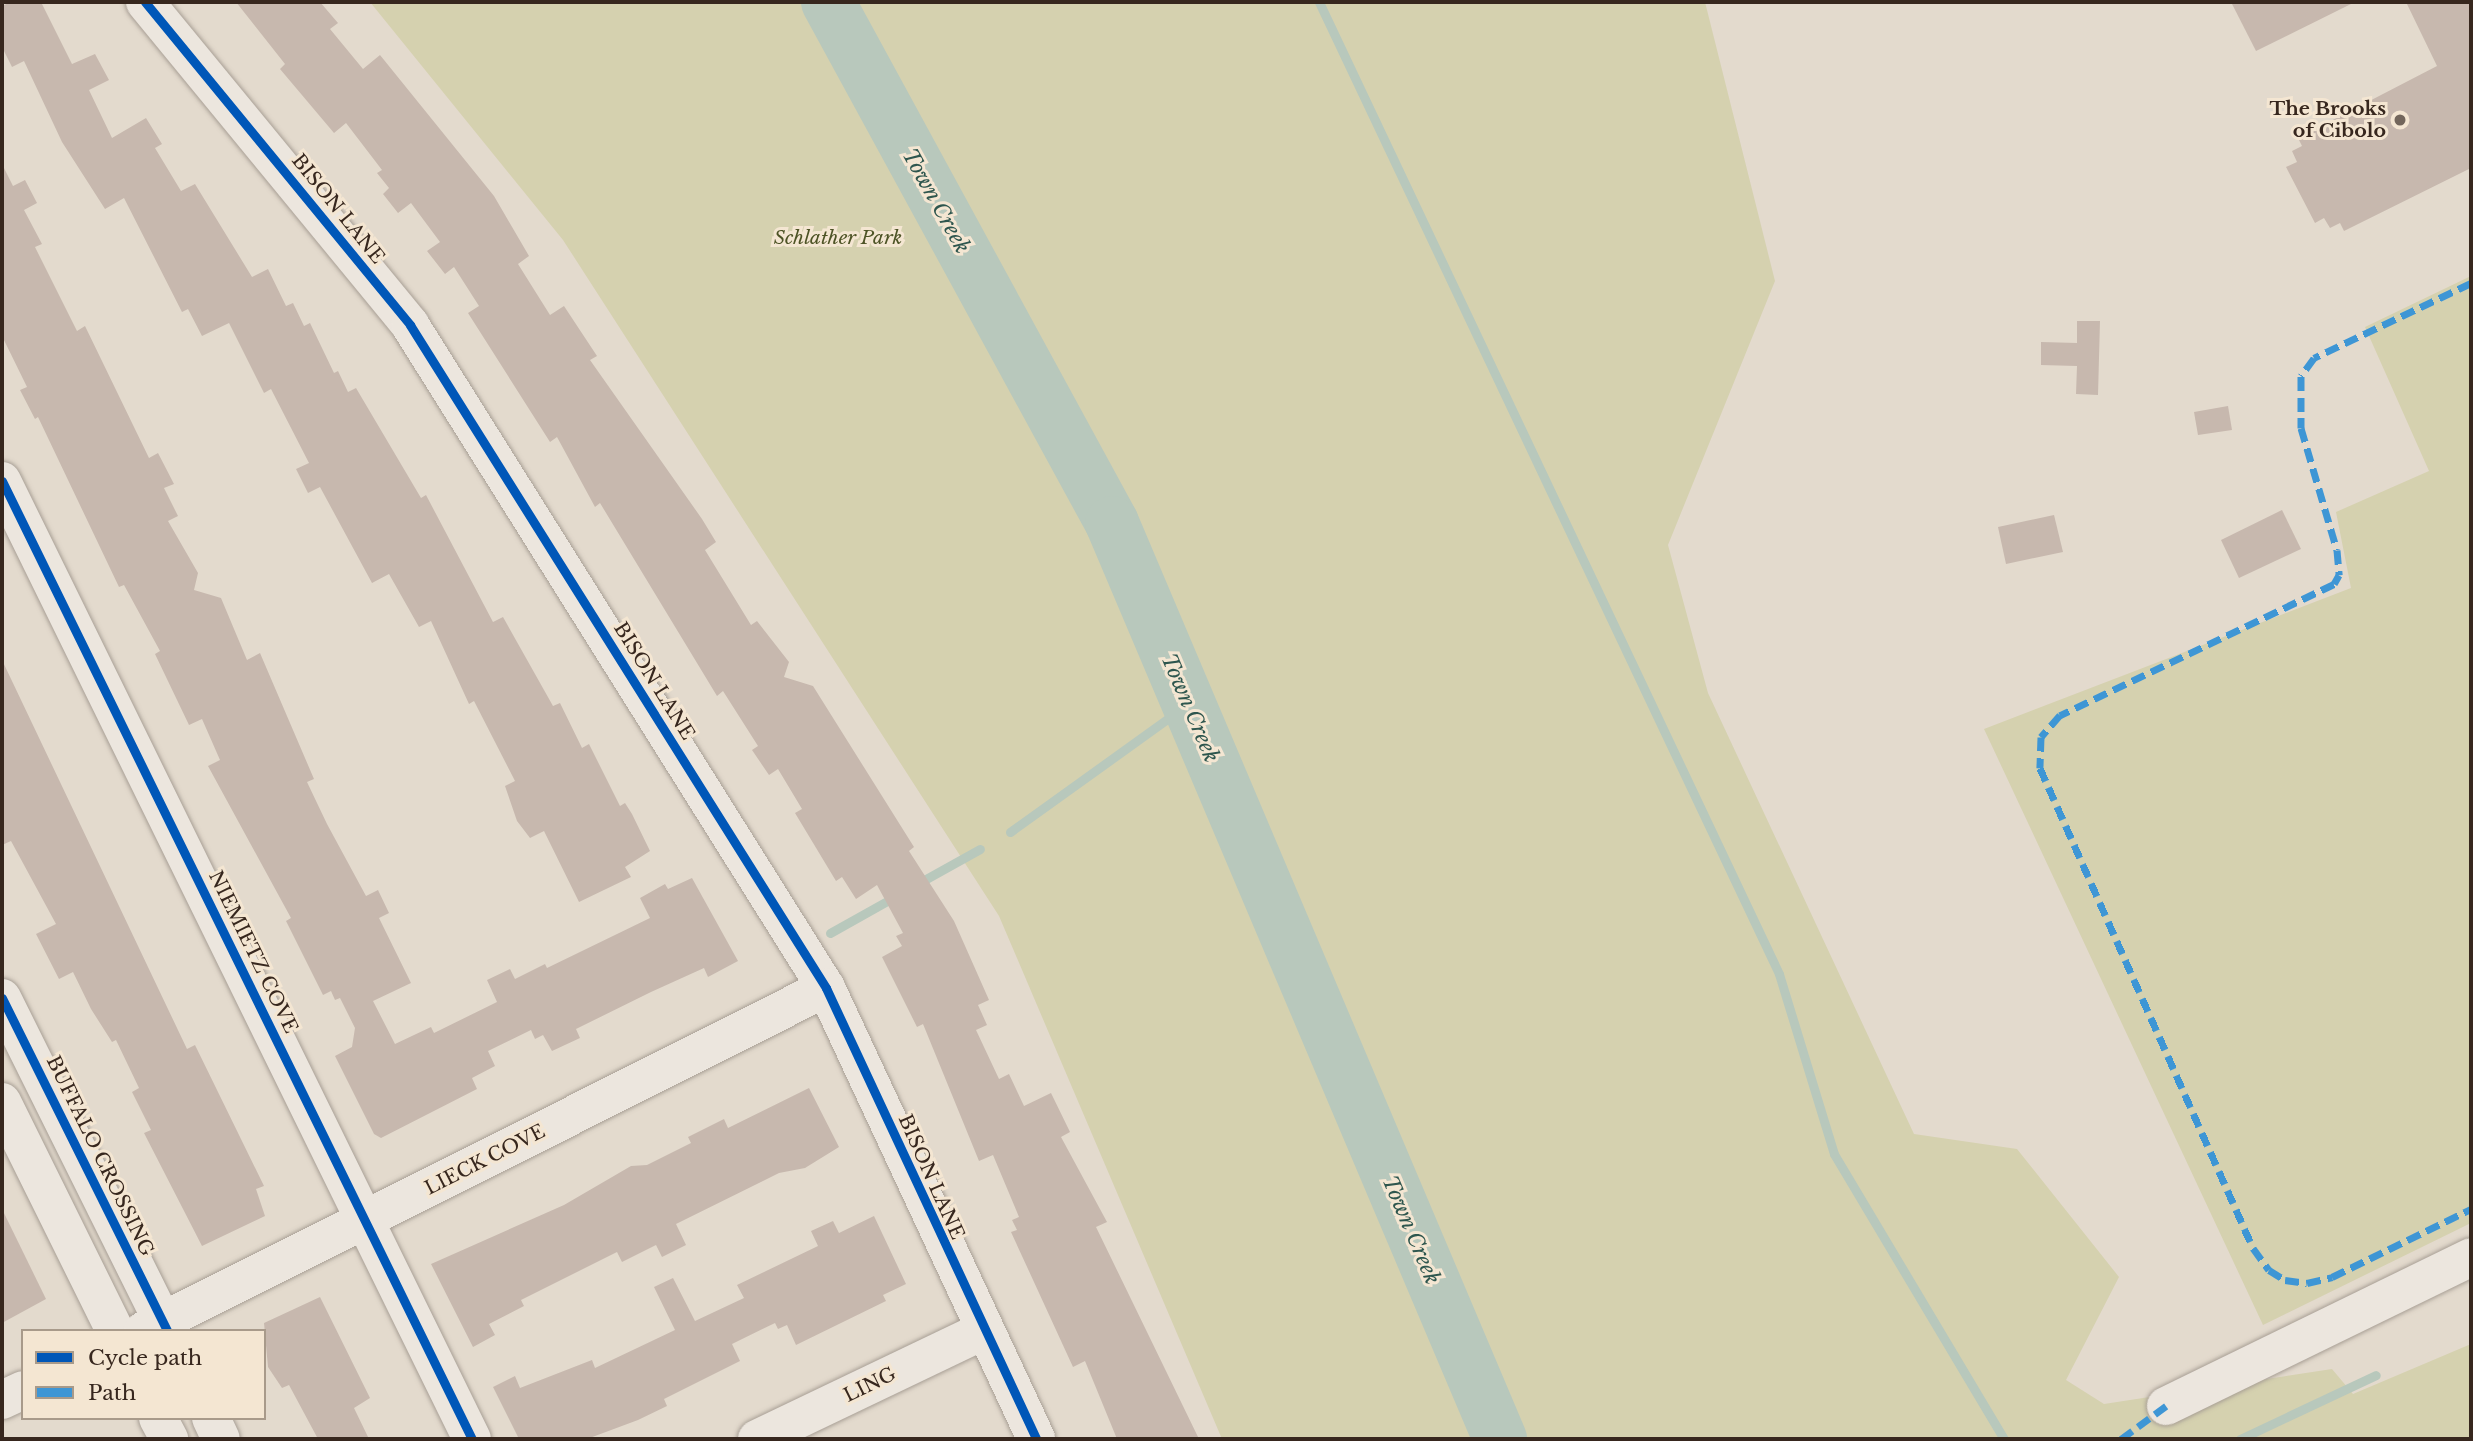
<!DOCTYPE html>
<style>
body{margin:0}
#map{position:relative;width:2473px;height:1441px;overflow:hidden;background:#e3dacd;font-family:"Libre Baskerville",serif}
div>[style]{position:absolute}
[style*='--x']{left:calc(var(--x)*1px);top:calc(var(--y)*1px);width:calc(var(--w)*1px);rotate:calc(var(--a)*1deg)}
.green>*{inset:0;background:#d5d1af}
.stream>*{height:9px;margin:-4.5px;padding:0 4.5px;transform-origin:4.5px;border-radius:4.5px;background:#b8c8bc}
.river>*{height:54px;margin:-27px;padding:0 27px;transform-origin:27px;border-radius:27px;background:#b8c8bc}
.building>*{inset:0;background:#c7b8ae}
.roads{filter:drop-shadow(0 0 2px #a89f95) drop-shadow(0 0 2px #a89f95)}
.minor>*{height:38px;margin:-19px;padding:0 19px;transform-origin:19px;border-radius:19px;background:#ece6de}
.quiet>*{height:7px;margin-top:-3.5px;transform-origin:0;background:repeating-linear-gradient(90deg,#3e96d5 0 14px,transparent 0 21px)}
.cycleway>*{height:9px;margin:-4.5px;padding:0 4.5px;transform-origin:4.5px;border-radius:4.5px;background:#0057b8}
.dots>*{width:19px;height:19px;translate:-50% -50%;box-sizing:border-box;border:4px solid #f4e6d2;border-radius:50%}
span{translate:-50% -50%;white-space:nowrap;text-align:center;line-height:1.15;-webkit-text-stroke:6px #f4e6d2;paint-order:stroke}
.poi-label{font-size:19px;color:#37271e;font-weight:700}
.right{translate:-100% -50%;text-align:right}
.street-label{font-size:19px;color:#37271e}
.park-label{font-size:19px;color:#4d5325;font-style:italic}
.water-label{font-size:21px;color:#2e564e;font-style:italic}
.frame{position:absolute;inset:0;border:4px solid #37271e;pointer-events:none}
.legend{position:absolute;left:21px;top:1329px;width:245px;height:91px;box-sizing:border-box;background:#f4e6d2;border:2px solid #a89a8a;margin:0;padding:9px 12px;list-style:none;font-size:21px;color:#37271e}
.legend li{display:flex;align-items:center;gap:14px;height:35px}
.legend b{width:35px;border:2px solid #a89a8a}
</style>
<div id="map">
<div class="green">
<div style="clip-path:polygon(370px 2px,1705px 2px,1775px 281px,1668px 545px,1708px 693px,1914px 1134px,2017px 1149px,2119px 1277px,2066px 1380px,2104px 1404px,2332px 1369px,2353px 1394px,2471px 1344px,2471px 1439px,1222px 1439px,999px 916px,563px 240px)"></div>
<div style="clip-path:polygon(2471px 276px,2471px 1223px,2263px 1325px,1984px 729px,2351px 588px,2336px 512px,2429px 471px,2365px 327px)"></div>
</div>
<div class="stream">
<div style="--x:1319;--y:2;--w:1075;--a:64.67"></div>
<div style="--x:1779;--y:974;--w:188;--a:73"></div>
<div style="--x:1834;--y:1154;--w:332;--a:59.2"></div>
<div style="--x:1010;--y:832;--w:219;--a:-35.7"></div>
<div style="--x:917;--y:884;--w:72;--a:-29.1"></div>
<div style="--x:830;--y:933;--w:76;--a:-29.3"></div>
<div style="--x:2240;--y:1439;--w:150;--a:-25.2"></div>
</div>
<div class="river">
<div style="--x:828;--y:2;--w:593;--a:61.4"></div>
<div style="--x:1112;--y:523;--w:995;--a:67.04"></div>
</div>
<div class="building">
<div style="clip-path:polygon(11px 2px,41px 2px,72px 64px,95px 54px,109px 80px,89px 90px,112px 138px,146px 118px,162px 144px,155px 148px,181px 191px,195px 184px,252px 277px,268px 269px,286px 306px,293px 303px,304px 326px,310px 323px,334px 373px,338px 371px,348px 392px,356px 388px,421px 498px,426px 495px,493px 622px,503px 617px,553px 706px,560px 703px,582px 748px,589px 744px,620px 806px,625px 803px,632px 814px,650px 851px,625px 867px,631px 877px,579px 902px,544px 831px,530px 838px,517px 821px,505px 786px,515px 781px,474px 701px,469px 704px,431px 621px,419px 627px,389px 574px,372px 583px,320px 487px,308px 493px,296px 469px,309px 463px,271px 389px,264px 393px,229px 323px,202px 336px,188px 309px,182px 312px,124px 198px,105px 209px,62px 142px,24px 61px,12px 67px,2px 47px,2px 6px)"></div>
<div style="clip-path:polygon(236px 2px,320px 2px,338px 23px,330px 29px,363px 69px,380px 55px,494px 196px,529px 256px,518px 264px,550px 315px,564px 306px,597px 356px,590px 360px,702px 519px,716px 542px,705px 550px,751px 625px,757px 621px,789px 662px,784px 677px,813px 686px,914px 847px,909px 851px,954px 921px,989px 1000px,978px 1005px,987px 1025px,976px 1030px,999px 1079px,1009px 1074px,1024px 1106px,1051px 1093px,1070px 1132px,1061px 1137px,1107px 1222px,1096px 1227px,1199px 1439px,1117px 1439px,1085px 1361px,1073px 1367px,1011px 1232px,1017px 1230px,1012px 1220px,1019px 1217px,993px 1155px,979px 1161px,923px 1024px,917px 1027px,882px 957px,902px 946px,896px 936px,903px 933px,877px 885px,856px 899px,842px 877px,836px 881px,795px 813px,802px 809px,778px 769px,769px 775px,752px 750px,758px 746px,723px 691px,717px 696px,600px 503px,595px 507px,557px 437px,550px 442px,468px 313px,479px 306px,454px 267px,445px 274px,427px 251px,440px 242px,411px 203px,398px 213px,383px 194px,389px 188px,377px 173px,382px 170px,346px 123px,334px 133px,280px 69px,285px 64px)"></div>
<div style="clip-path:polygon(2231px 2px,2355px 2px,2256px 51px)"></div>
<div style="clip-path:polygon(2406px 2px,2471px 2px,2471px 168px,2344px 231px,2340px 223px,2330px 228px,2324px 218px,2315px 223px,2286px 167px,2297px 162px,2292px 151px,2302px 146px,2298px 138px,2437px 66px)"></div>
<div style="clip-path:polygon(2px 164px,13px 186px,25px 180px,37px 203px,24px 210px,42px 244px,35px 247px,77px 331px,85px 326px,149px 458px,158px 453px,174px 484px,164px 488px,178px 516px,168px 521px,198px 573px,194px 590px,221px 598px,247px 660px,260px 653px,314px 779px,307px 782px,327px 824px,366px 896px,378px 890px,389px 913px,379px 918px,411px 983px,373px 1001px,395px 1044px,431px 1027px,434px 1033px,497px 1002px,487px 980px,510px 969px,515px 979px,545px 964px,547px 968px,650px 918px,640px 898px,665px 884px,668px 889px,692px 878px,738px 961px,708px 977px,704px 968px,651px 992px,576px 1029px,580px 1038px,552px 1051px,543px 1035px,535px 1039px,531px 1030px,488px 1051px,495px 1066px,472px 1078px,477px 1089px,381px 1138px,374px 1134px,335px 1056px,352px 1047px,355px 1028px,340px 998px,335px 1000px,331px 991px,323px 995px,286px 921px,291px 918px,208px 766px,220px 760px,202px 719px,189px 725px,155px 654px,160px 651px,124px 585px,119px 587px,38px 417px,35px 419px,20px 390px,27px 387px,2px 336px)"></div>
<div style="clip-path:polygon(2077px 321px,2100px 321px,2098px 395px,2076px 394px,2077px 366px,2041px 365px,2041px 342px,2077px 343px)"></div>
<div style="clip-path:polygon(2228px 406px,2232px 430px,2198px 435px,2194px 412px)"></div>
<div style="clip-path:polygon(2282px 510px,2301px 549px,2239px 578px,2221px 540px)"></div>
<div style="clip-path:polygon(2054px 515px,2063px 552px,2006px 564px,1998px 527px)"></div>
<div style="clip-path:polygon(2px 660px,187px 1049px,195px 1045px,264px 1186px,256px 1189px,265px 1216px,202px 1246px,144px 1133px,151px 1130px,132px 1092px,139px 1088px,116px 1040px,112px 1042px,91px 1009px,73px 972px,59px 979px,36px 934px,56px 924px,11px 841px,2px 845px)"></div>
<div style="clip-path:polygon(809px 1088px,839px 1147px,805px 1168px,779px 1173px,676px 1224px,686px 1245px,662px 1257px,656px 1245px,622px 1262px,617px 1252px,521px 1300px,524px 1306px,489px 1324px,495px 1335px,473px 1347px,431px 1264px,564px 1205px,631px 1166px,647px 1165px,691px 1143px,688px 1137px,724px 1119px,728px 1128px)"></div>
<div style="clip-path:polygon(2px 1209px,46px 1299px,2px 1323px)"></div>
<div style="clip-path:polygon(874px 1216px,906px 1284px,883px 1295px,886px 1301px,796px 1345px,787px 1325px,778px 1329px,775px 1323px,732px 1344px,740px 1361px,664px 1399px,667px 1406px,638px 1420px,587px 1439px,519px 1439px,493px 1387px,515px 1376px,520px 1388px,592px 1360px,595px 1368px,675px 1330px,654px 1287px,673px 1278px,695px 1321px,744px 1298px,737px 1285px,818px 1246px,811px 1231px,833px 1221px,839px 1233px)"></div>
<div style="clip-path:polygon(320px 1297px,370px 1398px,354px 1408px,369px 1439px,318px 1439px,289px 1385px,282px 1388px,268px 1367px,264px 1323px)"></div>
</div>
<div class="roads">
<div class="minor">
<div style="--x:145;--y:2;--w:418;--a:50.6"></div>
<div style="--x:410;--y:325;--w:783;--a:57.89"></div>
<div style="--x:826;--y:988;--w:497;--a:65"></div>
<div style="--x:2;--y:481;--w:1067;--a:63.87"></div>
<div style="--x:2;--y:998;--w:372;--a:63.6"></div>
<div style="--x:2;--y:1102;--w:255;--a:63.7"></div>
<div style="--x:143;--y:1331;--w:764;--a:-26.67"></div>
<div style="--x:2;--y:1400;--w:23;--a:-25"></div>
<div style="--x:2166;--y:1406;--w:339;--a:-26"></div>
<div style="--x:158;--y:1418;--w:24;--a:62"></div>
<div style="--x:211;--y:1418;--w:23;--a:65"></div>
<div style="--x:757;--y:1439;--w:250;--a:-25.6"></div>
</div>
</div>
<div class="quiet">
<div style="--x:2471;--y:283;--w:174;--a:154.5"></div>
<div style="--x:2314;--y:358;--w:22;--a:126"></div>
<div style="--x:2301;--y:376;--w:52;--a:90"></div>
<div style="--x:2301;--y:428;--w:127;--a:73.6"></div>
<div style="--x:2337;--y:550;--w:25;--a:85"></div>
<div style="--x:2339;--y:575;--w:10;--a:119"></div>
<div style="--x:2334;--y:584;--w:304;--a:154.4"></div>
<div style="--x:2060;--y:715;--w:29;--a:131"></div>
<div style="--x:2041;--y:737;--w:31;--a:92"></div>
<div style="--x:2040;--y:768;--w:525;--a:66.07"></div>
<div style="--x:2253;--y:1248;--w:27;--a:54"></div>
<div style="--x:2269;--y:1270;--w:19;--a:32"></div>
<div style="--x:2285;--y:1280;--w:22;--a:8"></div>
<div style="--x:2307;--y:1283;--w:26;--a:-13"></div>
<div style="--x:2332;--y:1277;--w:155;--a:-26.1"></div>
<div style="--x:2121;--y:1439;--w:56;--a:-36.3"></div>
</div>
<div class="cycleway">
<div style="--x:145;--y:2;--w:418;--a:50.6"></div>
<div style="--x:410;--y:325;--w:783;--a:57.89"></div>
<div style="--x:826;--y:988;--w:497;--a:65"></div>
<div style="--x:2;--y:481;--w:1067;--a:63.87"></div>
<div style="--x:2;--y:998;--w:372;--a:63.6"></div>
</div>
<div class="dots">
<div style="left:2400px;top:120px;background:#73665b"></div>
</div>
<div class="poi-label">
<span class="right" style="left:2386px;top:120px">The Brooks<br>of Cibolo</span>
</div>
<div class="street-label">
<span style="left:338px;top:209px;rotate:51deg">BISON LANE</span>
<span style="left:654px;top:681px;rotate:58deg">BISON LANE</span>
<span style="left:253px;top:952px;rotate:64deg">NIEMIETZ COVE</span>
<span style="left:100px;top:1156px;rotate:64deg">BUFFALO CROSSING</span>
<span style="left:485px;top:1160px;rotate:-27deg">LIECK COVE</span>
<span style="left:931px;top:1177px;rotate:66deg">BISON LANE</span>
<span style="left:870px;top:1385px;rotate:-26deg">LING</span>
</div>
<div class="park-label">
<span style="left:838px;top:238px">Schlather Park</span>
</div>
<div class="water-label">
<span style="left:936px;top:201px;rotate:61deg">Town Creek</span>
<span style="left:1190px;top:708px;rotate:67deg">Town Creek</span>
<span style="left:1411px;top:1230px;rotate:67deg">Town Creek</span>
</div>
<div class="frame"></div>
<ul class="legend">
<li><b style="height:9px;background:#0057b8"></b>Cycle path</li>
<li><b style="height:9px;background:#3e96d5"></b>Path</li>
</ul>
</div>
